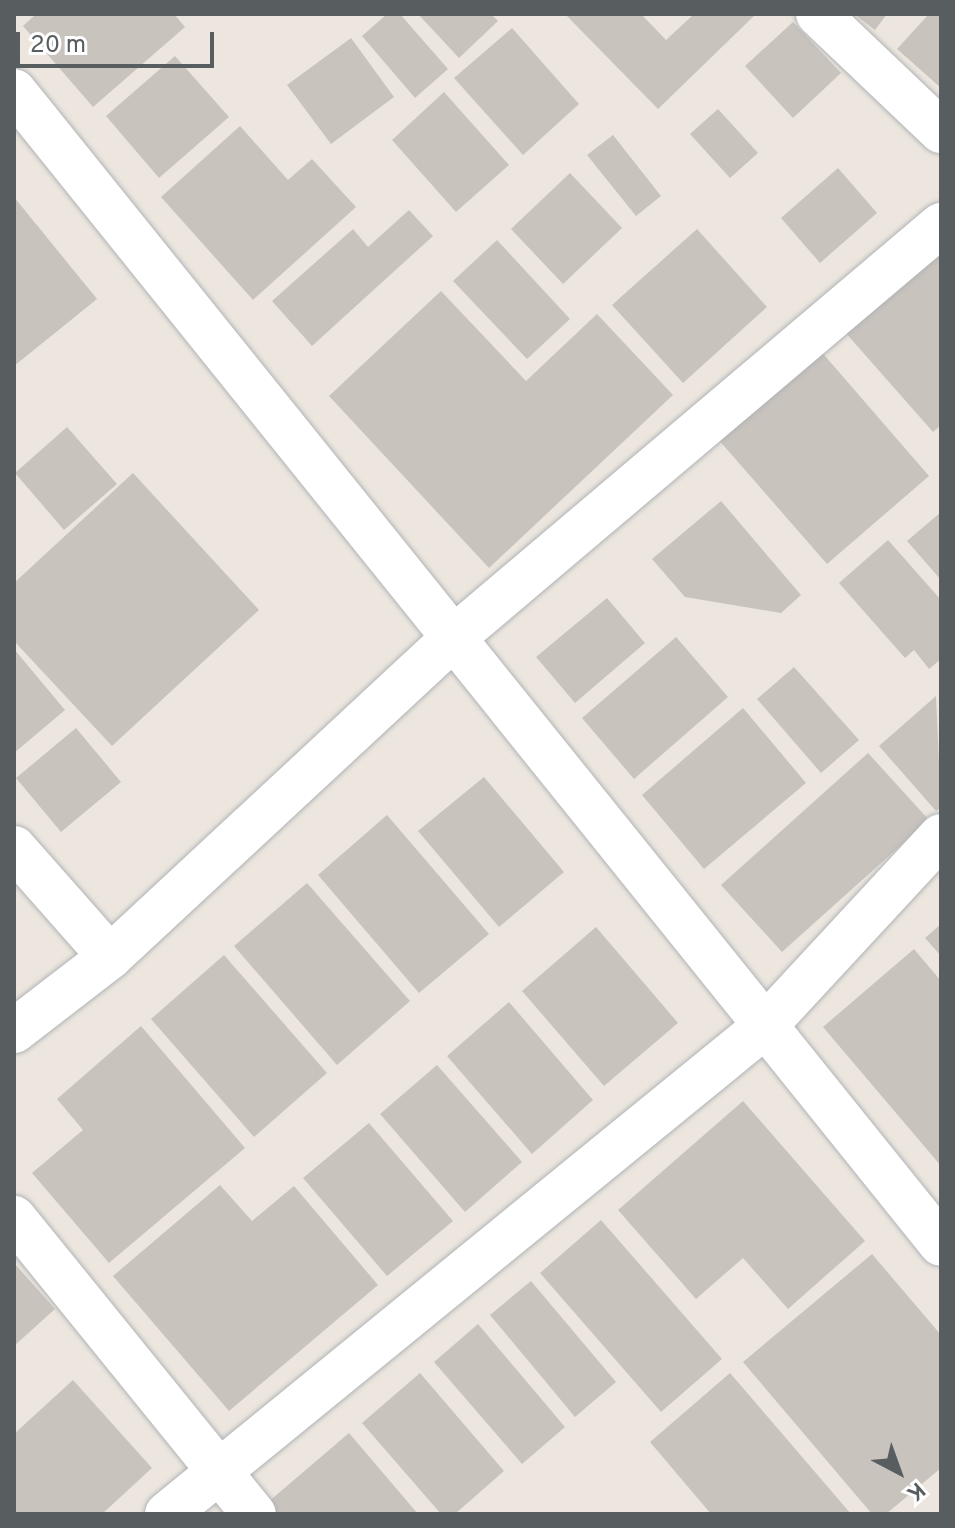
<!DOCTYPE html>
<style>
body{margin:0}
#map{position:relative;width:955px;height:1528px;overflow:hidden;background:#ece6de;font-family:Overpass,sans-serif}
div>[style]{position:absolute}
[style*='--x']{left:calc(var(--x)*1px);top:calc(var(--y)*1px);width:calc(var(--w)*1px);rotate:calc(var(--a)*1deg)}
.building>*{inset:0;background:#c9c3bd}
.roads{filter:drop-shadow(0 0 2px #b0b4b7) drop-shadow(0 0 2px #b0b4b7)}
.minor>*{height:44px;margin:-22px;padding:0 22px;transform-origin:22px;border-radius:22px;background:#fff}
span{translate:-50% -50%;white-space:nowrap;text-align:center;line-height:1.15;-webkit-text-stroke:6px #fff;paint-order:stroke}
.frame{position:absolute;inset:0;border:16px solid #585d60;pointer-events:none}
.north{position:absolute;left:859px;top:1432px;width:80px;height:80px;-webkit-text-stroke:6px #fff;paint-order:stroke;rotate:139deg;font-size:22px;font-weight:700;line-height:32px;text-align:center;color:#585d60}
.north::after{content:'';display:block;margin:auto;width:28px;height:36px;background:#585d60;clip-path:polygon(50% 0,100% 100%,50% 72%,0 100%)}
.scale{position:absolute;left:16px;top:32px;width:198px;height:36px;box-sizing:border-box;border:4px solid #585d60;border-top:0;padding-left:10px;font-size:24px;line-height:28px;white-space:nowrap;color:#585d60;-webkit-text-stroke:6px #fff;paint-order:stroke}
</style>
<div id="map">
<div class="building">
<div style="clip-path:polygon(36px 14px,174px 14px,185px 27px,93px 107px,23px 26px)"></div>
<div style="clip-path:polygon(387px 14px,400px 14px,448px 69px,415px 98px,362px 36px)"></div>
<div style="clip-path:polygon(418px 14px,491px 14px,498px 21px,459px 58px)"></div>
<div style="clip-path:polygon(565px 14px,641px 14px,666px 40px,694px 14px,756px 14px,658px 109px)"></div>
<div style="clip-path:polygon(854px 14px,887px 14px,875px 30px)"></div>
<div style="clip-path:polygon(929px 14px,941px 14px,941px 88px,897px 49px)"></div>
<div style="clip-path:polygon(793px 22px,841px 73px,793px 118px,745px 66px)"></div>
<div style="clip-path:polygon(512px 28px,579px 104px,523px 155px,454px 78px)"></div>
<div style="clip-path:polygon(351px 38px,394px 97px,331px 144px,287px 85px)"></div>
<div style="clip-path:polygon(175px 56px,229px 117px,159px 178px,106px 116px)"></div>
<div style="clip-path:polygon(444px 92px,509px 165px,456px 212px,392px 140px)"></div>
<div style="clip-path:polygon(718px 109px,758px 153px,730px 178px,690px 134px)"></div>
<div style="clip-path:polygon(240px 126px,288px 180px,312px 159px,356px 207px,253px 300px,161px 197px)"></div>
<div style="clip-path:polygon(613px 135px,661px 196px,636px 216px,587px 155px)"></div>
<div style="clip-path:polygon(838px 168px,877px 213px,820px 263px,781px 218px)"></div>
<div style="clip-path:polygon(570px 173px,622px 228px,563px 284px,511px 229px)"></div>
<div style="clip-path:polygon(14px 197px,97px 299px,14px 366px)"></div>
<div style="clip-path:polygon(409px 210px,433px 236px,312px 346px,272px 301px,353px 229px,368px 247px)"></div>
<div style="clip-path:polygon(697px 229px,767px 307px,683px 383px,612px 305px)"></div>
<div style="clip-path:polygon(497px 240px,570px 319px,527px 359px,453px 281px)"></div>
<div style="clip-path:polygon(941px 253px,941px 425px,933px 432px,844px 331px)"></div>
<div style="clip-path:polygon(441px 291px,526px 381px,597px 314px,673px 395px,489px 568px,329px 396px)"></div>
<div style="clip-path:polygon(819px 349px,929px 476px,827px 564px,717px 438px)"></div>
<div style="clip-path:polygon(67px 427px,117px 484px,64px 530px,15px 473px)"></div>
<div style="clip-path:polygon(133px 473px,259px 610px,112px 746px,14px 641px,14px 583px)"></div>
<div style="clip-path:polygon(721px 501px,801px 595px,781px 613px,685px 597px,652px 559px)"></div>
<div style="clip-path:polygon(941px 512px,941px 580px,907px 541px)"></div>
<div style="clip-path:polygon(888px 540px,941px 600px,941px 659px,929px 669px,914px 650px,905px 658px,839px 583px)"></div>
<div style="clip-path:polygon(607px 598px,645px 643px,575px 703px,536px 657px)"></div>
<div style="clip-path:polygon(676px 637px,728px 697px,634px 779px,582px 718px)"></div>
<div style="clip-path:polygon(14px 649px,65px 710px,14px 753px)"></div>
<div style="clip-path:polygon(794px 667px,859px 740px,821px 773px,757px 699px)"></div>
<div style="clip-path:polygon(936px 696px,941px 807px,936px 811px,879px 746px)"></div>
<div style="clip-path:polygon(743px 708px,806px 783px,704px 869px,642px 795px)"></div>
<div style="clip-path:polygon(76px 728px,121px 782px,61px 832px,16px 778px)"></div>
<div style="clip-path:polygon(868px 753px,929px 820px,782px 952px,721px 885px)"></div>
<div style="clip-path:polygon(484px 777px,564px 872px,499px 927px,418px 831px)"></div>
<div style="clip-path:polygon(387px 815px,489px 934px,419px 993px,318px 875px)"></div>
<div style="clip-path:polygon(307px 883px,410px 1001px,337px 1065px,234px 946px)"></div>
<div style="clip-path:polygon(941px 924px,941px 956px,925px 938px)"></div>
<div style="clip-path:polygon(596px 927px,678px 1023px,604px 1086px,522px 991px)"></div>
<div style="clip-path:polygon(914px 949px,941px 981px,941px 1166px,823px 1027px)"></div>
<div style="clip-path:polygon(224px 955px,327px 1073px,254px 1137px,151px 1019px)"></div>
<div style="clip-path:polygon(509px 1002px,593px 1100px,532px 1154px,447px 1056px)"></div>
<div style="clip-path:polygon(141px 1026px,245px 1148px,109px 1263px,32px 1173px,83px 1130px,57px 1099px)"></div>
<div style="clip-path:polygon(437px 1065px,522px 1162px,465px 1212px,380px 1114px)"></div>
<div style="clip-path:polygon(743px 1101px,865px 1241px,788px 1309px,743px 1258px,696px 1299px,618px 1210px)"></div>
<div style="clip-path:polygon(369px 1123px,453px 1221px,387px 1276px,303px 1178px)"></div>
<div style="clip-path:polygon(220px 1185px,252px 1221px,294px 1186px,378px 1285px,229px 1411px,113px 1276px)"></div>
<div style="clip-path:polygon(601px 1220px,722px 1359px,661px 1412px,540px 1273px)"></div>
<div style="clip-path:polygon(872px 1254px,941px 1335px,941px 1468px,886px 1514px,872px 1514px,743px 1362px)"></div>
<div style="clip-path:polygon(14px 1263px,55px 1309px,14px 1346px)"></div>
<div style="clip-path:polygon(531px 1281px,616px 1382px,575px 1417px,490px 1315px)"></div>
<div style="clip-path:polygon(478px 1324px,565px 1427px,522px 1464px,434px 1362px)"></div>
<div style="clip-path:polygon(420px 1373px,504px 1471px,455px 1514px,441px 1514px,362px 1423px)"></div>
<div style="clip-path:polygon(730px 1373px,851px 1514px,711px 1514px,650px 1442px)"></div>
<div style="clip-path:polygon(73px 1380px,152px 1468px,102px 1514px,14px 1514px,14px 1434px)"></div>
<div style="clip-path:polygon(349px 1433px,418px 1514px,276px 1514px,267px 1503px)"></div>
</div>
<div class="roads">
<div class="minor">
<div style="--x:818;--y:14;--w:170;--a:43.6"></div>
<div style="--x:14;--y:91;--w:1479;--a:51.2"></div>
<div style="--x:14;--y:848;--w:145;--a:48.6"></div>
<div style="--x:14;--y:1031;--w:121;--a:-37.6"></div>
<div style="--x:110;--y:957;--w:467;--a:-42.9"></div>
<div style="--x:452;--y:639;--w:641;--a:-40.25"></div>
<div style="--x:14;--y:1218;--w:381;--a:51"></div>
<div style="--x:167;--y:1514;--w:770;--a:-39.21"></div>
<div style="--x:764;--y:1027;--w:260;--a:-47.2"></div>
</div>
</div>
<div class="frame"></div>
<div class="north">K</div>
<div class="scale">20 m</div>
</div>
